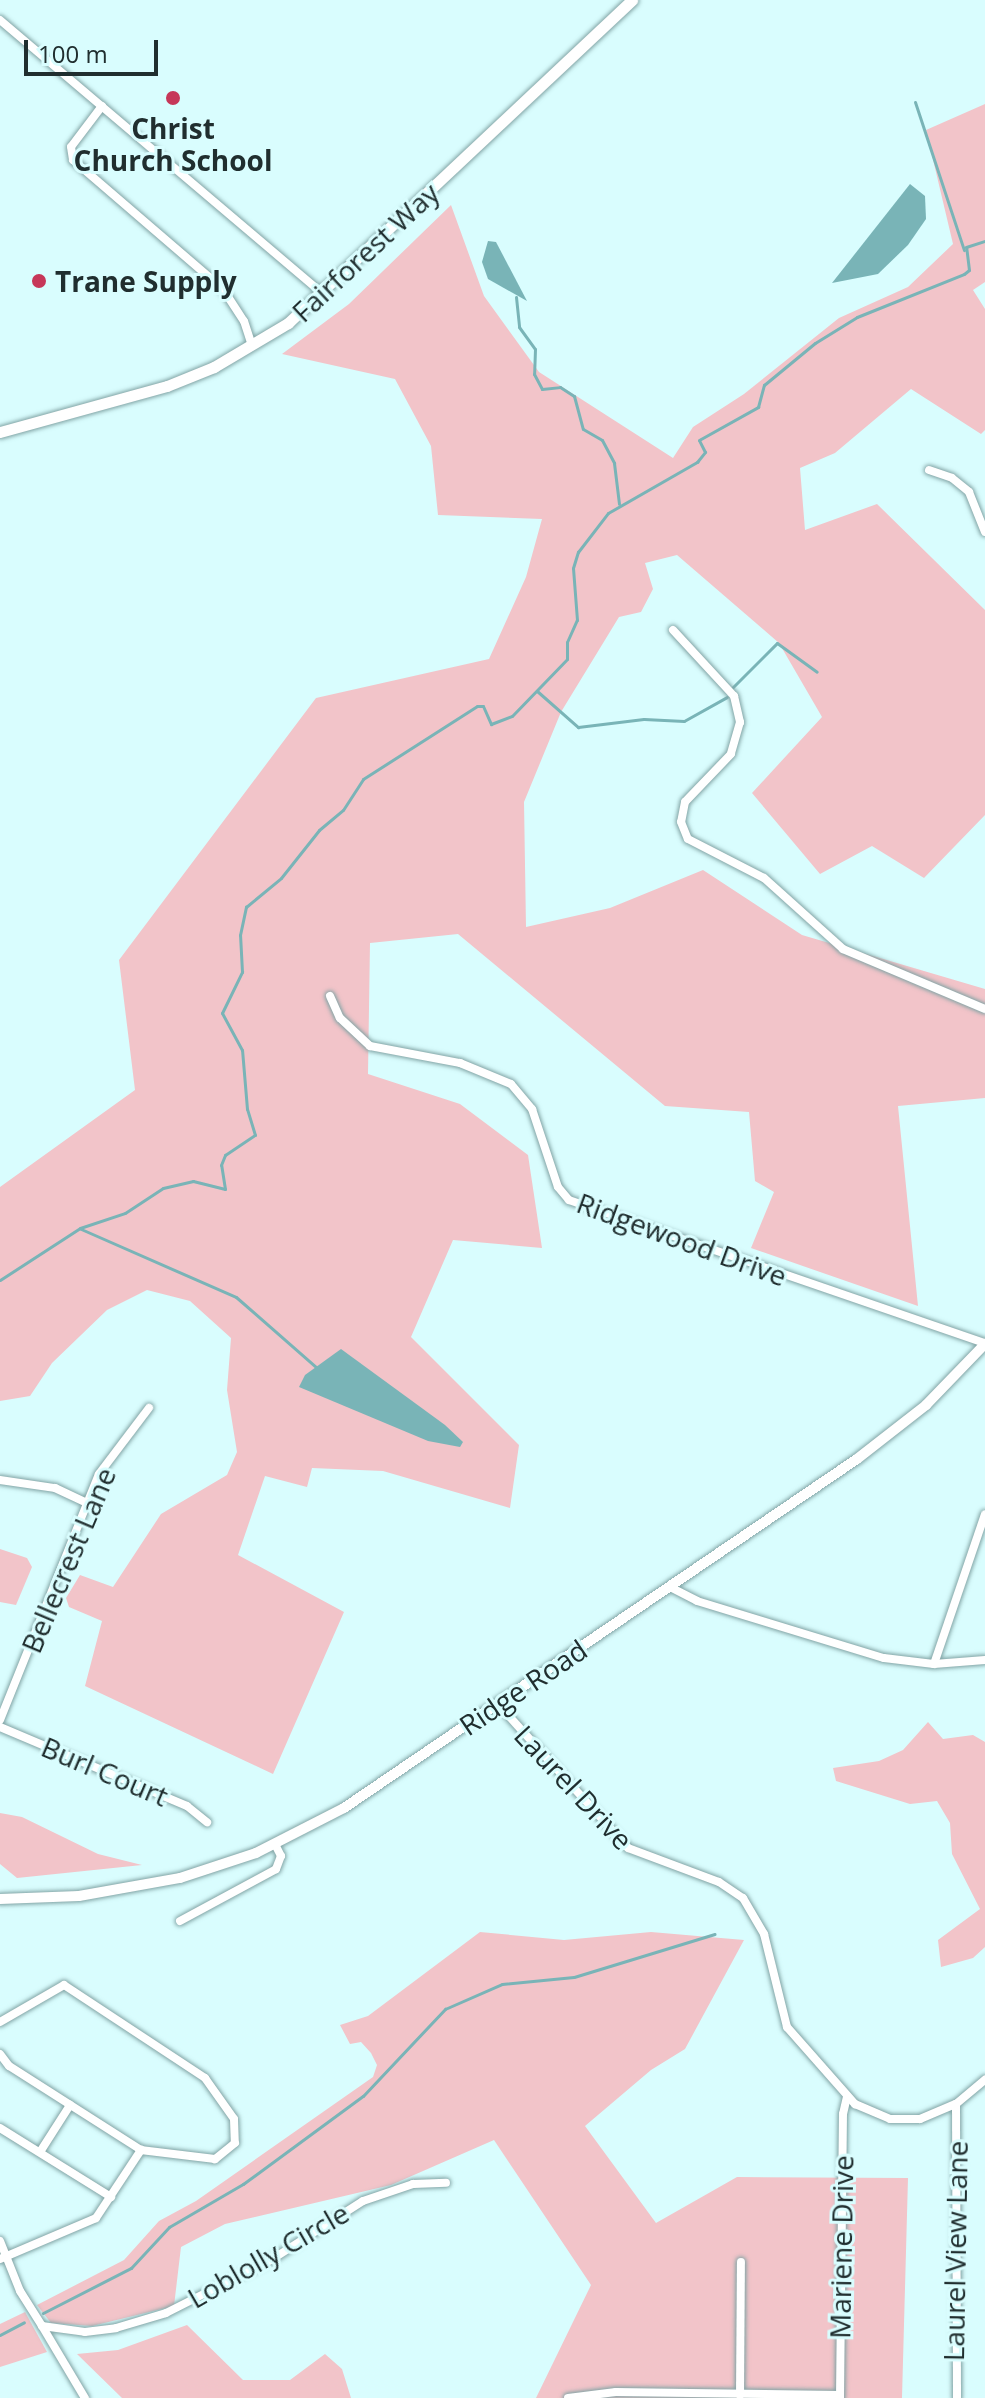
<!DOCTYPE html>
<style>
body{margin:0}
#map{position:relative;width:985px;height:2398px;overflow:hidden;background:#d9fdfe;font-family:"Open Sans",sans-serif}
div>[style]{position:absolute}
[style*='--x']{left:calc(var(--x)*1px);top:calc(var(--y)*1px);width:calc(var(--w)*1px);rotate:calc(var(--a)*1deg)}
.green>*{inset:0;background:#f2c4c9}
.water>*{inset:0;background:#79b4b7}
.stream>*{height:3px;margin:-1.5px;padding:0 1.5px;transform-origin:1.5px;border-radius:1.5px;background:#79b4b7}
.roads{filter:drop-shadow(0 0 2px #82a4a5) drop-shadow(0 0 2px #82a4a5)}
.minor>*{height:8px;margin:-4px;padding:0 4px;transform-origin:4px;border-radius:4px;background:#fff}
.tertiary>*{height:10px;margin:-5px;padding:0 5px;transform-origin:5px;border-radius:5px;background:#fff}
.secondary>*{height:11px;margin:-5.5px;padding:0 5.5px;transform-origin:5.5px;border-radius:5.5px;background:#fff}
.dots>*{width:22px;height:22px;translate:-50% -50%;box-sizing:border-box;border:4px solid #d9fdfe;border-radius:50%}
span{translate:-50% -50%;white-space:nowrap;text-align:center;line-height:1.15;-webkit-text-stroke:6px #d9fdfe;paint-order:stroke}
.poi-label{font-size:28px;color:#202e2f;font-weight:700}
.left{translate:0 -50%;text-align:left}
.street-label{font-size:28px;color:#202e2f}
.scale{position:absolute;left:24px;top:40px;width:134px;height:36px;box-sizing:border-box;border:4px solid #202e2f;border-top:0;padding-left:10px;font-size:24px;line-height:28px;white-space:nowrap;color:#202e2f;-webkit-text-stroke:6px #d9fdfe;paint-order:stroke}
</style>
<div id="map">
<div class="green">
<div style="clip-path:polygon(985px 104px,985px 282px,973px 290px,985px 309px,985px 430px,981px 434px,911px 389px,835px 453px,800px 468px,805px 530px,877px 504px,985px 610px,985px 815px,924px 878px,872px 846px,820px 874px,752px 793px,822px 717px,779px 643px,677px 555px,645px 563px,653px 589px,641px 612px,619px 617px,561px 712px,524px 802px,526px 927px,610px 908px,703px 870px,802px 935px,985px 989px,985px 1098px,898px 1106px,918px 1306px,751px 1248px,774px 1192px,755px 1181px,749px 1112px,665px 1106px,458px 934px,370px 943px,368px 1074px,460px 1104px,528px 1155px,542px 1248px,453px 1240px,411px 1337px,519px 1445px,510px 1508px,383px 1471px,312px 1468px,307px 1487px,265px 1476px,238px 1555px,344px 1612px,273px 1774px,85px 1686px,102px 1621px,69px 1607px,66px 1598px,80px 1575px,113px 1587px,161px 1514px,227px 1475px,237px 1452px,227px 1390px,231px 1338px,190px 1301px,147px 1290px,107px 1310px,52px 1363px,30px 1396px,0 1401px,0 1187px,135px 1090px,119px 960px,316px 698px,489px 659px,526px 577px,542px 519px,438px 515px,431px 446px,395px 379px,282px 354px,349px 304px,451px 205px,484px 296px,539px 372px,673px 458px,693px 427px,744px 394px,839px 318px,908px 287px,953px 244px,926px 130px)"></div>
<div style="clip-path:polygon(0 1549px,27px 1558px,32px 1567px,16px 1605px,0 1602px)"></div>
<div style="clip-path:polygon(928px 1722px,943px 1739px,973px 1735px,985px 1742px,985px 1947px,973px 1958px,941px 1967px,938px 1940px,980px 1909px,952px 1854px,950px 1823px,937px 1801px,910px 1804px,836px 1781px,833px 1768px,879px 1761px,903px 1750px)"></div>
<div style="clip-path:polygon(0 1813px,22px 1817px,98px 1854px,142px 1865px,17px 1878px,0 1864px)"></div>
<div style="clip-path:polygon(480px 1932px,564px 1940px,651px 1932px,744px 1940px,685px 2049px,651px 2070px,585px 2126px,656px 2223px,737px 2177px,908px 2178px,902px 2398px,536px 2398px,591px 2285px,494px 2140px,391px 2185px,225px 2224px,181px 2247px,174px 2306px,92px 2326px,51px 2323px,37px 2305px,124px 2260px,159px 2221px,196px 2201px,373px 2077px,377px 2065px,371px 2053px,361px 2042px,350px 2044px,340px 2025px,368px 2016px)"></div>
<div style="clip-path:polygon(25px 2312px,47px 2352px,0 2367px,0 2324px)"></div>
<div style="clip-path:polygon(187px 2325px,243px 2380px,290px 2380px,325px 2354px,342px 2369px,351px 2398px,122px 2398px,77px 2354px,118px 2350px)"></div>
</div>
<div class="water">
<div style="clip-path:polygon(910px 184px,925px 196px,926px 219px,908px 245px,878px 274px,832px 283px)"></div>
<div style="clip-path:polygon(488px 241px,496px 242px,527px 301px,488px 279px,482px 262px)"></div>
<div style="clip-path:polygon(341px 1349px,445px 1425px,463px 1442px,460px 1447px,428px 1441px,299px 1387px,305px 1375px)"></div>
</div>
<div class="stream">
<div style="--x:915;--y:102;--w:156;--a:71.7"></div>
<div style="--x:516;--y:297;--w:30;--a:84"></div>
<div style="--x:519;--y:327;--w:27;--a:54"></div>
<div style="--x:535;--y:349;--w:25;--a:92"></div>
<div style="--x:534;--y:374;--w:17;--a:62"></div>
<div style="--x:542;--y:389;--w:18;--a:-6"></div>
<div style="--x:560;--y:387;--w:17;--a:33"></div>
<div style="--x:574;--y:396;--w:34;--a:75"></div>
<div style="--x:583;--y:429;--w:22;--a:30"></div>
<div style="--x:602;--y:440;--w:26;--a:62"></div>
<div style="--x:614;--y:463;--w:41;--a:83"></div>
<div style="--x:733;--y:687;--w:62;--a:-45"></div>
<div style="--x:777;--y:643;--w:49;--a:35.9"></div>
<div style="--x:537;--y:691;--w:55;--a:41.3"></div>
<div style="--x:578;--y:727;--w:66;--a:-6.9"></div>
<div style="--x:644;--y:719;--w:40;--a:2.9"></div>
<div style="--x:684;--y:721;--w:49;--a:-29.2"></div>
<div style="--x:81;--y:1229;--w:169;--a:23.7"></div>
<div style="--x:236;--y:1297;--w:106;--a:41.2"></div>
<div style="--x:0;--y:1280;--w:95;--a:-33"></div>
<div style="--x:80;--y:1228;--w:47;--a:-18.4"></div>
<div style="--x:125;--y:1213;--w:45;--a:-33.3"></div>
<div style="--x:163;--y:1188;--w:31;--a:-13"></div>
<div style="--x:193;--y:1181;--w:33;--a:14"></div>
<div style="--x:225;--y:1189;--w:24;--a:-99"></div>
<div style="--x:221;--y:1165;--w:11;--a:-68"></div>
<div style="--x:225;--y:1155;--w:36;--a:-34"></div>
<div style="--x:255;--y:1135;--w:27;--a:-107"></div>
<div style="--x:247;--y:1109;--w:59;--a:-94.8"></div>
<div style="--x:242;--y:1050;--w:42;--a:-118.4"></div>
<div style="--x:222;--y:1013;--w:46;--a:-64"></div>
<div style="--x:242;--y:972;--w:37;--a:-93"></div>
<div style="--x:240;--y:935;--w:29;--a:-78"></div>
<div style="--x:246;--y:907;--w:45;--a:-39.6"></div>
<div style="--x:281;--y:878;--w:61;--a:-51.6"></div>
<div style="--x:319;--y:830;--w:31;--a:-40"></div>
<div style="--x:343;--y:810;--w:37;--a:-57"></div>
<div style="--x:363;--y:779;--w:135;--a:-32.6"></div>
<div style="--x:477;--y:706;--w:6;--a:0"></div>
<div style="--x:483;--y:706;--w:20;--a:66"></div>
<div style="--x:491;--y:724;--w:22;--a:-21"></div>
<div style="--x:512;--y:716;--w:79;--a:-46"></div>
<div style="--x:567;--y:659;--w:17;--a:-90"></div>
<div style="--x:567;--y:642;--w:24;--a:-66"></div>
<div style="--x:577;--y:620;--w:52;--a:-94.4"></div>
<div style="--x:573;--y:568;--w:17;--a:-73"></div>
<div style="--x:578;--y:552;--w:49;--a:-52.4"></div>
<div style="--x:608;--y:513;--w:103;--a:-29.8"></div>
<div style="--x:697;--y:462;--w:13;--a:-51"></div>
<div style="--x:705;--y:452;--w:13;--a:-117"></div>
<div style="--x:699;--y:440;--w:68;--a:-29.2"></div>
<div style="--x:758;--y:407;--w:23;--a:-75"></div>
<div style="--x:764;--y:385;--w:66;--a:-39.5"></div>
<div style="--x:815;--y:343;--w:49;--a:-31.8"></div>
<div style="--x:857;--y:317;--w:115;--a:-21.9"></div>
<div style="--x:964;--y:274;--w:6;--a:-39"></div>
<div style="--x:969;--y:270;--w:23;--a:-97"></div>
<div style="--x:966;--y:247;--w:20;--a:-18"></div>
<div style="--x:43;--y:2313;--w:99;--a:-27.1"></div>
<div style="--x:131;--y:2268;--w:56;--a:-47.2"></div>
<div style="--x:169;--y:2227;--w:86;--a:-30.2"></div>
<div style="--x:243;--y:2184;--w:149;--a:-36.3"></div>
<div style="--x:363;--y:2096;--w:120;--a:-46.7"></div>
<div style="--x:445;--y:2009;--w:62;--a:-23.7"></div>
<div style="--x:502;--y:1984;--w:72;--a:-5.6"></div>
<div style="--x:574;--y:1977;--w:147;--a:-17"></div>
<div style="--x:0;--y:2335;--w:27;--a:-28"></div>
</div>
<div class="roads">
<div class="minor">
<div style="--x:0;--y:20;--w:424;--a:40.3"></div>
<div style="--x:102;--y:106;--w:51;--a:127.1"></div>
<div style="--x:71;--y:147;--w:13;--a:81"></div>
<div style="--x:73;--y:160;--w:198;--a:40.7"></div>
<div style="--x:223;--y:289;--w:38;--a:57"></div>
<div style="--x:244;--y:321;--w:26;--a:72"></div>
<div style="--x:929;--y:470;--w:24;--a:19"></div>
<div style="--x:952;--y:478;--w:22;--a:39"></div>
<div style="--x:969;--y:492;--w:43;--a:68.2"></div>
<div style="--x:673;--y:630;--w:90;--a:47.3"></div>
<div style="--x:734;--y:696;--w:27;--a:77"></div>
<div style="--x:740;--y:722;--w:33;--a:106"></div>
<div style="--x:731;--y:754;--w:66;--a:133.8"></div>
<div style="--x:685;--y:802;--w:20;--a:101"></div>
<div style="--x:681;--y:822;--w:18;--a:68"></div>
<div style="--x:688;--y:839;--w:85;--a:27.2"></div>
<div style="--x:764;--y:878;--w:106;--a:41.9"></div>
<div style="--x:843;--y:949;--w:154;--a:22.9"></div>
<div style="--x:330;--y:996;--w:24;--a:66"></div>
<div style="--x:340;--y:1018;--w:41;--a:43"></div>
<div style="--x:370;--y:1046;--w:92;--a:10.7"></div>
<div style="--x:460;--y:1063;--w:55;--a:22.4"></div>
<div style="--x:511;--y:1084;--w:33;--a:50"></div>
<div style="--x:532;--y:1109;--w:82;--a:71.6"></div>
<div style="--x:558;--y:1187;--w:17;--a:50"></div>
<div style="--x:569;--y:1200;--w:440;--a:19"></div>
<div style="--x:0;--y:1480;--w:56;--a:8.3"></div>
<div style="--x:55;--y:1488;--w:35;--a:25"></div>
<div style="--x:670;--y:1587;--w:30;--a:27"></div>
<div style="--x:697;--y:1601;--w:195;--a:17"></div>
<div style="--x:884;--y:1658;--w:50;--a:6.8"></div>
<div style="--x:934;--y:1664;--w:51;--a:-4.5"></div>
<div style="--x:934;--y:1664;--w:158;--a:-71.2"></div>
<div style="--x:498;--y:1704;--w:194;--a:47.9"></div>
<div style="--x:628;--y:1848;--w:97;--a:20.5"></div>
<div style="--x:719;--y:1882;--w:29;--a:34"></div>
<div style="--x:743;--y:1898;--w:42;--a:59.7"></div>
<div style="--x:764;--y:1934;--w:96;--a:76.1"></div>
<div style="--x:787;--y:2027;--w:103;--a:48.6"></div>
<div style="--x:855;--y:2104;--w:38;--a:23"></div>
<div style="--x:890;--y:2119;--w:30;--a:0"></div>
<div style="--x:920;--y:2119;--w:39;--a:-23"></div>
<div style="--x:956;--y:2104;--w:38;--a:-40"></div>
<div style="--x:0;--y:1720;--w:265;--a:-68.1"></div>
<div style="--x:99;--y:1474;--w:83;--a:-52.9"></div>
<div style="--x:0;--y:1727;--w:203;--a:22.9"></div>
<div style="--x:187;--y:1806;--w:26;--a:39"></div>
<div style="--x:180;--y:1921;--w:109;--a:-28.4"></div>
<div style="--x:276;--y:1869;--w:14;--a:-69"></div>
<div style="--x:281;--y:1856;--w:13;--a:-117"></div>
<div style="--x:0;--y:2022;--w:74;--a:-30"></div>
<div style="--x:64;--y:1985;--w:169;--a:33.4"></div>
<div style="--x:205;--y:2078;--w:50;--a:54.7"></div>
<div style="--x:234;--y:2119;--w:24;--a:88"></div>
<div style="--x:235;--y:2143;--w:26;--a:141"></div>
<div style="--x:215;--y:2159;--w:75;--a:-173.1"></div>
<div style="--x:141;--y:2150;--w:156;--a:-147.5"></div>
<div style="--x:9;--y:2066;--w:15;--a:-127"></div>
<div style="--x:956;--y:2104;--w:294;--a:89.8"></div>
<div style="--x:0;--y:2128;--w:131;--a:31.9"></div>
<div style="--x:40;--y:2152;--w:56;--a:-57.4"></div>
<div style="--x:0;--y:2241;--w:54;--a:68.2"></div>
<div style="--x:20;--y:2291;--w:41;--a:57.8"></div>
<div style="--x:42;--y:2326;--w:43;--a:7.9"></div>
<div style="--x:85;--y:2332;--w:31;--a:-7"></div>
<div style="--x:116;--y:2328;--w:52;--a:-16.7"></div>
<div style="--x:166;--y:2313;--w:118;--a:-26.8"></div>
<div style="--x:271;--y:2260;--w:109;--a:-32.7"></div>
<div style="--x:363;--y:2201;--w:53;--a:-18.8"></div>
<div style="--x:413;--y:2184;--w:33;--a:-2"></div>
<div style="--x:0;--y:2259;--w:104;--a:-23.1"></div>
<div style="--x:96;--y:2218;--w:82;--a:-56.5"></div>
<div style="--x:42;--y:2326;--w:84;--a:59.2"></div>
<div style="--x:740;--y:2395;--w:133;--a:-89.6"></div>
<div style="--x:568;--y:2398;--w:48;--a:-7.1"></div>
<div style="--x:616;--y:2392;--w:223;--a:0.8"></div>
<div style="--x:840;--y:2398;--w:284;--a:-89.4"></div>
<div style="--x:843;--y:2114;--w:17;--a:-77"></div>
</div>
<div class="tertiary">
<div style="--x:0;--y:1899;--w:79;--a:-2.2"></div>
<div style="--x:79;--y:1896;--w:103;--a:-10.1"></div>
<div style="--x:180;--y:1878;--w:80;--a:-18.2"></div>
<div style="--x:256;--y:1853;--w:99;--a:-27.1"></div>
<div style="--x:344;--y:1808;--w:620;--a:-34.23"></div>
<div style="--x:857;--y:1459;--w:88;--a:-38"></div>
<div style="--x:926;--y:1405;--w:85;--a:-46"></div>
</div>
<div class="secondary">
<div style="--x:0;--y:432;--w:173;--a:-15.4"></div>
<div style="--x:167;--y:386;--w:51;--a:-22"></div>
<div style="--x:214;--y:367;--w:86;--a:-30.7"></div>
<div style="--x:288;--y:323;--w:472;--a:-43.2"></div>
</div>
</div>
<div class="dots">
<div style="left:173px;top:98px;background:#c63759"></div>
<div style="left:39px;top:281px;background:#c63759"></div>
</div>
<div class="poi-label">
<span style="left:173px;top:144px">Christ<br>Church School</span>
<span class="left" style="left:55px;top:281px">Trane Supply</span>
</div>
<div class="street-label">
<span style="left:365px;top:252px;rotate:-43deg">Fairforest Way</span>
<span style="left:682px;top:1239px;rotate:20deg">Ridgewood Drive</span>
<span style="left:68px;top:1560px;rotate:-67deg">Bellecrest Lane</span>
<span style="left:523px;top:1687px;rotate:-34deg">Ridge Road</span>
<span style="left:105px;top:1771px;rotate:23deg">Burl Court</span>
<span style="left:574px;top:1787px;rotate:47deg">Laurel Drive</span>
<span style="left:841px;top:2247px;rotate:-89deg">Mariene Drive</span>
<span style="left:955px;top:2251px;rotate:-89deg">Laurel View Lane</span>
<span style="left:268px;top:2255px;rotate:-30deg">Loblolly Circle</span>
</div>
<div class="scale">100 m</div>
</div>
